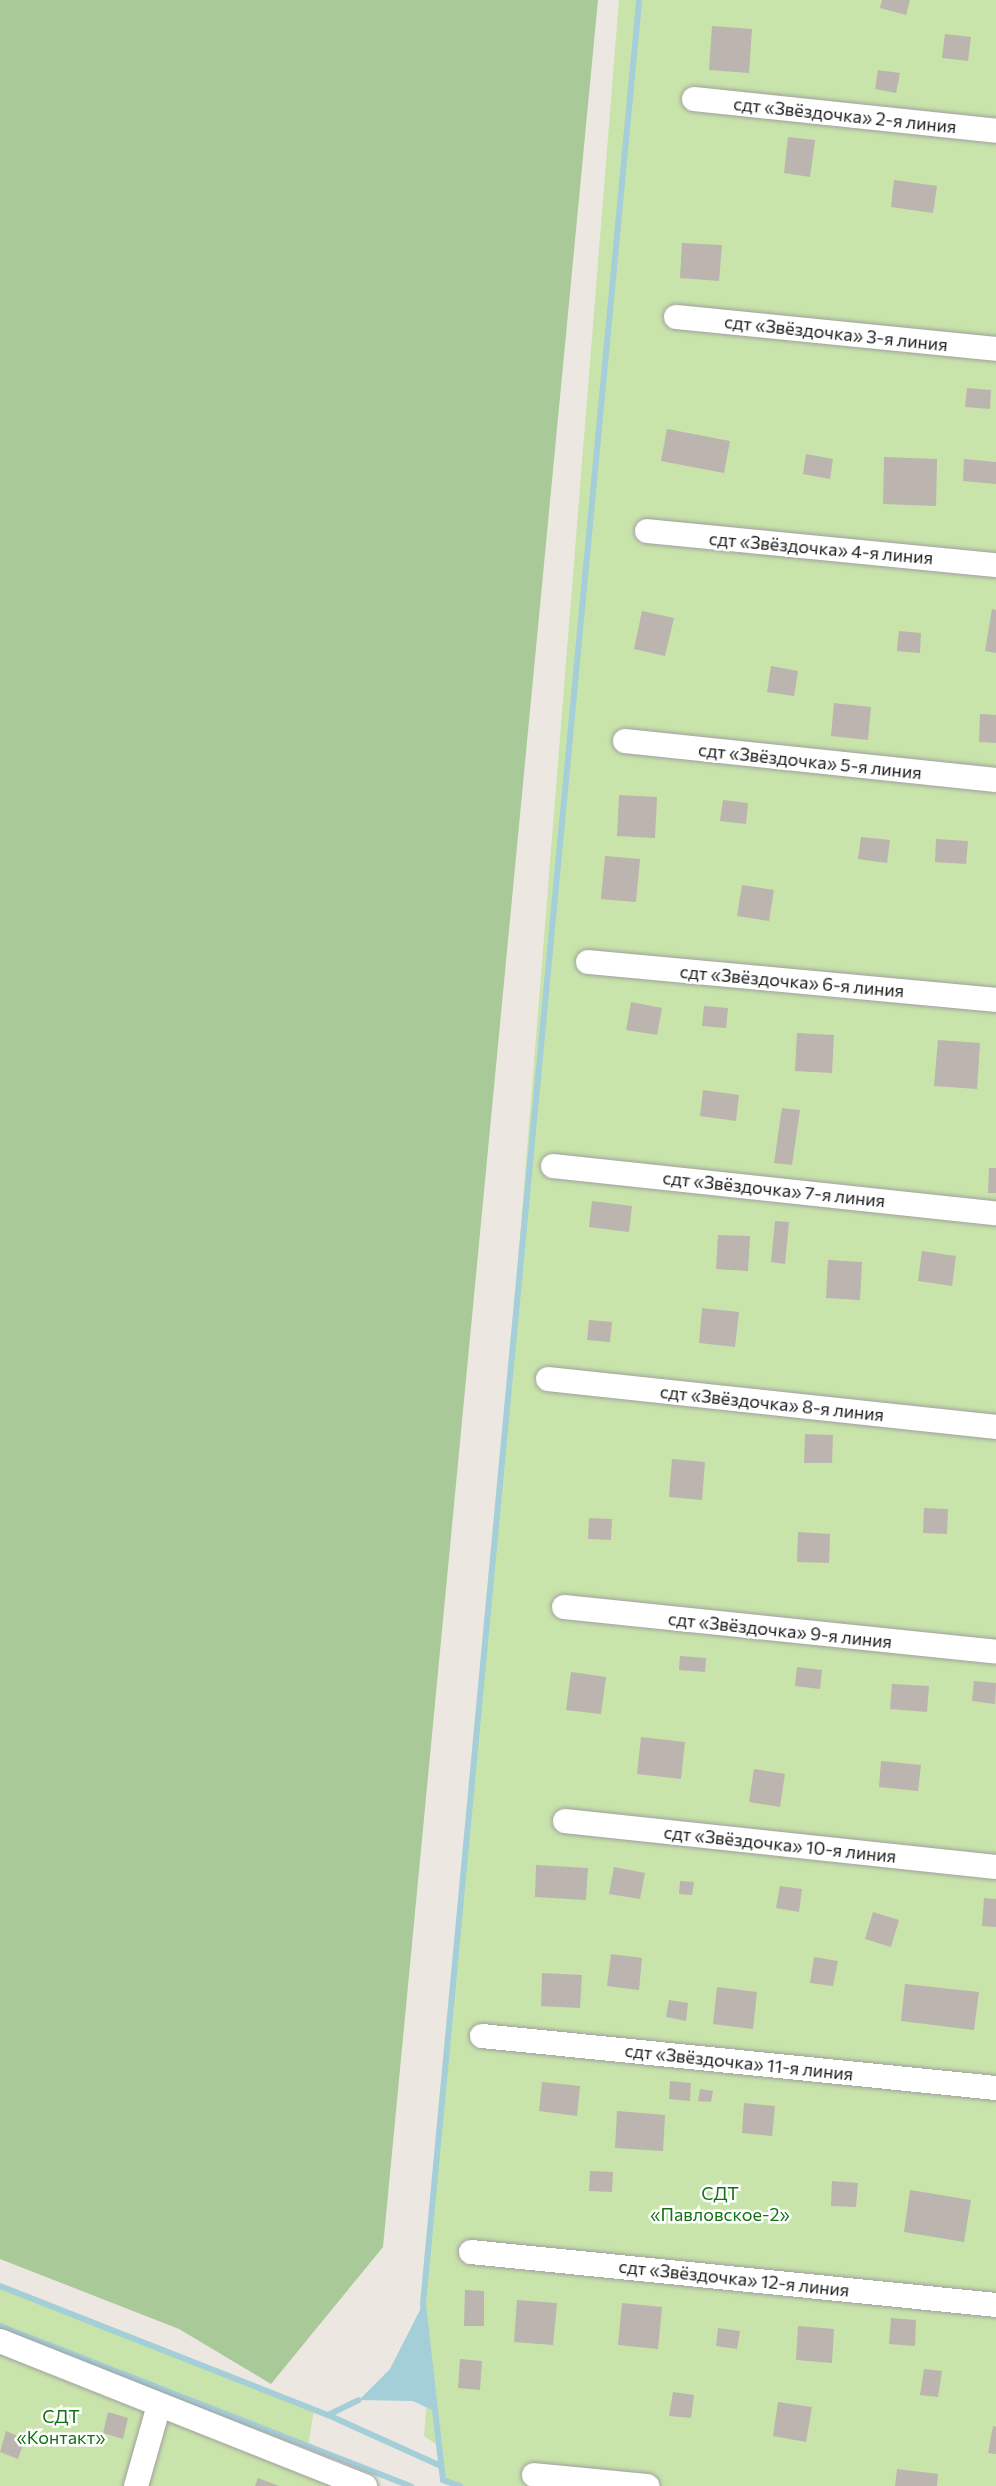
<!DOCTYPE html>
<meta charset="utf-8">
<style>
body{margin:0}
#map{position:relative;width:996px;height:2486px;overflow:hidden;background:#ece8e1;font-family:Commissioner,sans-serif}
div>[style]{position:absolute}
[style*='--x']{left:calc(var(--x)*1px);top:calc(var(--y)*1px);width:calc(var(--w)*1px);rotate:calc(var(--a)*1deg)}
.grass>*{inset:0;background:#c9e4aa}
.forest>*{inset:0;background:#a9c998}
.water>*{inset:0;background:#a4ced8}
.stream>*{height:6px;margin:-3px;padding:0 3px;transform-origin:3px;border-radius:3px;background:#a4ced8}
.building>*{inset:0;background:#bcb4ae}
.roads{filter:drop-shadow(0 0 2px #9f9f9f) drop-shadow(0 0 2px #9f9f9f)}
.minor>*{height:24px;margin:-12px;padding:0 12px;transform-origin:12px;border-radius:12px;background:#fff}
span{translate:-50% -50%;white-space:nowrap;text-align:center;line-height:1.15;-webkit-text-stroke:5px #fff;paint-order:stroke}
.street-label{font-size:18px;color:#1b1b1b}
.park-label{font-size:18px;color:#127115}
</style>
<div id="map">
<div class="grass">
<div style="clip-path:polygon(619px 0,996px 0,996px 2486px,460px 2486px,443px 2480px,439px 2446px,424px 2436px,430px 2362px,423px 2304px,502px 1462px)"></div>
<div style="clip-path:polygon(0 2286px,314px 2410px,308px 2446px,0 2326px)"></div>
<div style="clip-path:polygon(0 2339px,381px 2486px,0 2486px)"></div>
</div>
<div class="forest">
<div style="clip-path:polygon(0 0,598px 0,383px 2247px,271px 2384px,179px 2329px,0 2259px)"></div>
</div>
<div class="water">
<div style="clip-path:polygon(423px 2304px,436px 2412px,413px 2401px,359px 2400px,390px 2369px)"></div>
</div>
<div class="stream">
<div style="--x:0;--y:2286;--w:352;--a:21.5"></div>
<div style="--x:328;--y:2415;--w:124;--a:24.3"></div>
<div style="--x:0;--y:2326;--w:441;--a:21.3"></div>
<div style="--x:328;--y:2415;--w:34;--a:-26"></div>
<div style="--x:460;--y:2486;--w:18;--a:-161"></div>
<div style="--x:443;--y:2480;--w:177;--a:-96.5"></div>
<div style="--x:423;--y:2304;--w:2314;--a:-84.64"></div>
</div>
<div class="building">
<div style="clip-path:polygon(882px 0,910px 0,906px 15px,880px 8px)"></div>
<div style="clip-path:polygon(712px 26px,752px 29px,749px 73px,709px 70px)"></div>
<div style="clip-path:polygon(945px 34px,971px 37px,968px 61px,942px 58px)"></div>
<div style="clip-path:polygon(878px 70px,900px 73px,896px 93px,875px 89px)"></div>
<div style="clip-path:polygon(788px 137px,815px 140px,810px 177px,784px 173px)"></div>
<div style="clip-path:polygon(894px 180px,937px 186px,933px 213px,891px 207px)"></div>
<div style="clip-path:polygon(682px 243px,722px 245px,719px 281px,680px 278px)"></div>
<div style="clip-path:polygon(967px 388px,991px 390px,990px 409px,965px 407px)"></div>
<div style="clip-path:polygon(667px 429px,730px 441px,724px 473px,661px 461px)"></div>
<div style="clip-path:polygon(806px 454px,833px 459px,830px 479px,803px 474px)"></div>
<div style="clip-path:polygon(884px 457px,937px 459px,936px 506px,883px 504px)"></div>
<div style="clip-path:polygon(964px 459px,996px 462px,996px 484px,963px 481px)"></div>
<div style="clip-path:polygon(992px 609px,996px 610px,996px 653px,985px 651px)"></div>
<div style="clip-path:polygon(642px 611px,674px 618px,665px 656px,634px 649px)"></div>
<div style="clip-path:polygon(899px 631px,921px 633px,920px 653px,897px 651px)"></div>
<div style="clip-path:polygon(771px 666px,798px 671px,794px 696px,767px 692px)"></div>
<div style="clip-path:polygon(834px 703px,871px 707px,868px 740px,831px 736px)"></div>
<div style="clip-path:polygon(980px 714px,996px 715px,996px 743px,979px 742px)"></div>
<div style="clip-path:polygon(619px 795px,657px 797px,655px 838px,617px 836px)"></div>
<div style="clip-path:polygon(723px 800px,748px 803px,746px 824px,720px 821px)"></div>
<div style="clip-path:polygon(861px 837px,890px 840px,887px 863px,858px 859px)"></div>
<div style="clip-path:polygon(936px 839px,968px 841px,966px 864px,935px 862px)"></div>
<div style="clip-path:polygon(605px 856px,640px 859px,636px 902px,601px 899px)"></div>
<div style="clip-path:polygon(742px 885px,774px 890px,769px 921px,737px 916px)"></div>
<div style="clip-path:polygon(631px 1002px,662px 1008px,657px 1035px,626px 1030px)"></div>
<div style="clip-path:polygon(704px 1006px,728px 1008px,726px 1028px,702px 1026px)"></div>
<div style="clip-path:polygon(797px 1033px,834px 1035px,832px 1073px,795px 1071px)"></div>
<div style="clip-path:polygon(938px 1040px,980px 1043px,977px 1089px,934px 1086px)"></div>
<div style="clip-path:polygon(703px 1090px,739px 1095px,736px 1121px,700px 1116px)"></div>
<div style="clip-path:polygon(782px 1108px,800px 1110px,792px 1165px,774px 1163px)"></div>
<div style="clip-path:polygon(989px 1168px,996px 1168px,996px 1193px,988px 1193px)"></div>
<div style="clip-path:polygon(592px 1201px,632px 1206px,629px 1232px,589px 1227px)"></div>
<div style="clip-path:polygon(775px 1221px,789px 1222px,785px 1264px,771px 1262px)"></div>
<div style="clip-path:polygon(718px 1235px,750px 1236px,748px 1271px,716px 1269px)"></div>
<div style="clip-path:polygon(922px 1251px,956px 1256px,952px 1286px,918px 1281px)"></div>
<div style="clip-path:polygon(828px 1260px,862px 1262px,860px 1300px,826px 1298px)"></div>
<div style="clip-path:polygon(702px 1308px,739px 1312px,735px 1347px,699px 1343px)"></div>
<div style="clip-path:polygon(589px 1320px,612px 1322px,610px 1342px,587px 1340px)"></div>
<div style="clip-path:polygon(805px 1434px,833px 1435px,832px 1463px,804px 1463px)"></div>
<div style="clip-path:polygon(672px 1459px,705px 1462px,702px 1500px,669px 1497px)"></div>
<div style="clip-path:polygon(924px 1508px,948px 1509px,947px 1534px,923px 1533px)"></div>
<div style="clip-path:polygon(589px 1518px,612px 1519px,611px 1540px,588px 1539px)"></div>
<div style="clip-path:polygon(798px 1532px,830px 1534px,829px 1563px,797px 1562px)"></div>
<div style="clip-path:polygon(680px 1656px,706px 1658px,705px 1672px,679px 1670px)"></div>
<div style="clip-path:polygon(797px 1667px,822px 1670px,820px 1689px,795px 1686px)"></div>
<div style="clip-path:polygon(571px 1672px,606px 1677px,601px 1714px,566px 1710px)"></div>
<div style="clip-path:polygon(974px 1681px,996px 1683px,995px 1704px,972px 1701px)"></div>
<div style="clip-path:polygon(892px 1684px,929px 1686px,927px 1712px,890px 1709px)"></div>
<div style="clip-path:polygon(641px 1737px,685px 1742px,681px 1779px,637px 1774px)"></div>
<div style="clip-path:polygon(881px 1761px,921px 1765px,918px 1791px,879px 1787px)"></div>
<div style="clip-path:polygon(754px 1769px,785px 1774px,780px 1807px,749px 1802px)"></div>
<div style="clip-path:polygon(536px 1865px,588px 1868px,586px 1900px,535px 1897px)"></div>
<div style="clip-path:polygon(614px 1867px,645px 1873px,640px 1899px,609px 1894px)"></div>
<div style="clip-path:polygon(680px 1881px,694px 1882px,692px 1895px,679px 1894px)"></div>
<div style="clip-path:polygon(780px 1886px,802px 1889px,799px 1912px,776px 1908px)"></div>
<div style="clip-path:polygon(984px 1898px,996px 1899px,996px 1927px,982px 1926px)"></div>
<div style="clip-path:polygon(873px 1912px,899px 1920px,891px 1947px,865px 1939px)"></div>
<div style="clip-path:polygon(611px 1954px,642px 1958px,639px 1990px,607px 1986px)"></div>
<div style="clip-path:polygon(814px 1957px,838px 1961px,833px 1986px,810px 1983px)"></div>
<div style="clip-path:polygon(542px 1973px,582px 1975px,580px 2008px,541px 2006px)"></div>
<div style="clip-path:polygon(905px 1984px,979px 1992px,974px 2030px,901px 2021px)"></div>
<div style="clip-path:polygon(717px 1987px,757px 1992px,753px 2029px,713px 2024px)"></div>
<div style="clip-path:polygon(669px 2000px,688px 2003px,686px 2021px,666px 2017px)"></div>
<div style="clip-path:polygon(670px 2081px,691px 2083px,690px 2101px,669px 2099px)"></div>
<div style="clip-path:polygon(542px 2082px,580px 2086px,577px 2116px,539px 2111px)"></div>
<div style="clip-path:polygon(700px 2089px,713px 2091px,711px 2102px,698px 2101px)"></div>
<div style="clip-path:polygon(744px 2103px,775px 2106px,772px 2136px,742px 2133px)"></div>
<div style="clip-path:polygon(617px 2111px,665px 2115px,663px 2151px,615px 2148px)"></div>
<div style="clip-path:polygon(590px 2171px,613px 2172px,612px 2192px,589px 2191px)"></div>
<div style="clip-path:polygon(832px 2181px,858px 2183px,856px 2207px,831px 2206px)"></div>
<div style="clip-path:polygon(910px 2190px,971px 2200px,964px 2242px,904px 2232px)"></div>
<div style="clip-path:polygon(465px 2290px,484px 2291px,484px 2326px,464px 2326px)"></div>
<div style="clip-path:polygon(517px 2300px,557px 2303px,553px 2345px,514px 2342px)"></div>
<div style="clip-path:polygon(622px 2303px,662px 2307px,658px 2349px,618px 2345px)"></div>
<div style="clip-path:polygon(891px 2318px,916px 2320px,915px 2346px,889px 2344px)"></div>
<div style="clip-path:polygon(798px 2326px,834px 2329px,832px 2363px,796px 2360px)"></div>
<div style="clip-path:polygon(718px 2328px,740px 2331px,737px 2349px,716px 2346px)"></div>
<div style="clip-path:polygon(460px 2359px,482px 2361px,480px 2390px,458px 2388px)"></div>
<div style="clip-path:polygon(924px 2369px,942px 2371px,938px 2397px,920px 2395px)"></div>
<div style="clip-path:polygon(673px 2392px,694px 2395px,691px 2418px,669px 2416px)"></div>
<div style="clip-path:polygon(778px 2402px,812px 2407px,806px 2442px,773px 2436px)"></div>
<div style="clip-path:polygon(108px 2412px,128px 2418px,123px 2439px,103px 2433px)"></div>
<div style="clip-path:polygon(993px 2426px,996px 2427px,996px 2454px,988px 2453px)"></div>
<div style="clip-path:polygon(6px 2431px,25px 2439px,18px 2459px,0 2452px)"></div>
<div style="clip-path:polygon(897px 2469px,938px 2474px,937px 2486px,895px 2486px)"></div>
<div style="clip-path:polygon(258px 2478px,279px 2486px,255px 2486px)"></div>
</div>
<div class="roads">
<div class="minor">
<div style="--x:694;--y:99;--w:304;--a:6"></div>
<div style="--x:676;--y:317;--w:322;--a:5.7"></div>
<div style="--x:647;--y:531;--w:351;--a:5.6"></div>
<div style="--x:625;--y:741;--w:373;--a:6"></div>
<div style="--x:588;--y:962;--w:410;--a:5.3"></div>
<div style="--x:553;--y:1166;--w:445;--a:6.1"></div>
<div style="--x:548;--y:1379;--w:451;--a:6.1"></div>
<div style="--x:564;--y:1607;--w:434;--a:5.9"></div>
<div style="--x:565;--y:1821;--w:433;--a:6.1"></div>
<div style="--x:482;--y:2036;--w:517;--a:5.78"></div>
<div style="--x:471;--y:2252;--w:528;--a:5.76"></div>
<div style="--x:0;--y:2341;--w:393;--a:21.7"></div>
<div style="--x:534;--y:2475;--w:114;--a:5.6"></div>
<div style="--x:136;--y:2486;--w:84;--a:-74.1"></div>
</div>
</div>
<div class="street-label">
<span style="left:845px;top:115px;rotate:6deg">сдт «Звёздочка» 2-я линия</span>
<span style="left:836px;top:333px;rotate:6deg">сдт «Звёздочка» 3-я линия</span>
<span style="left:821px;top:548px;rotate:5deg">сдт «Звёздочка» 4-я линия</span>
<span style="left:810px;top:761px;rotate:6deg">сдт «Звёздочка» 5-я линия</span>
<span style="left:792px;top:981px;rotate:5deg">сдт «Звёздочка» 6-я линия</span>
<span style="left:774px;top:1189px;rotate:6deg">сдт «Звёздочка» 7-я линия</span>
<span style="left:772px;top:1403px;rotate:6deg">сдт «Звёздочка» 8-я линия</span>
<span style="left:780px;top:1630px;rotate:6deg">сдт «Звёздочка» 9-я линия</span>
<span style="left:780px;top:1844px;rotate:6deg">сдт «Звёздочка» 10-я линия</span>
<span style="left:739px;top:2062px;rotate:6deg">сдт «Звёздочка» 11-я линия</span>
<span style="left:734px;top:2278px;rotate:6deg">сдт «Звёздочка» 12-я линия</span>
</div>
<div class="park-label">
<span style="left:720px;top:2204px">СДТ<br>«Павловское-2»</span>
<span style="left:61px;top:2427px">СДТ<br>«Контакт»</span>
</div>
</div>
